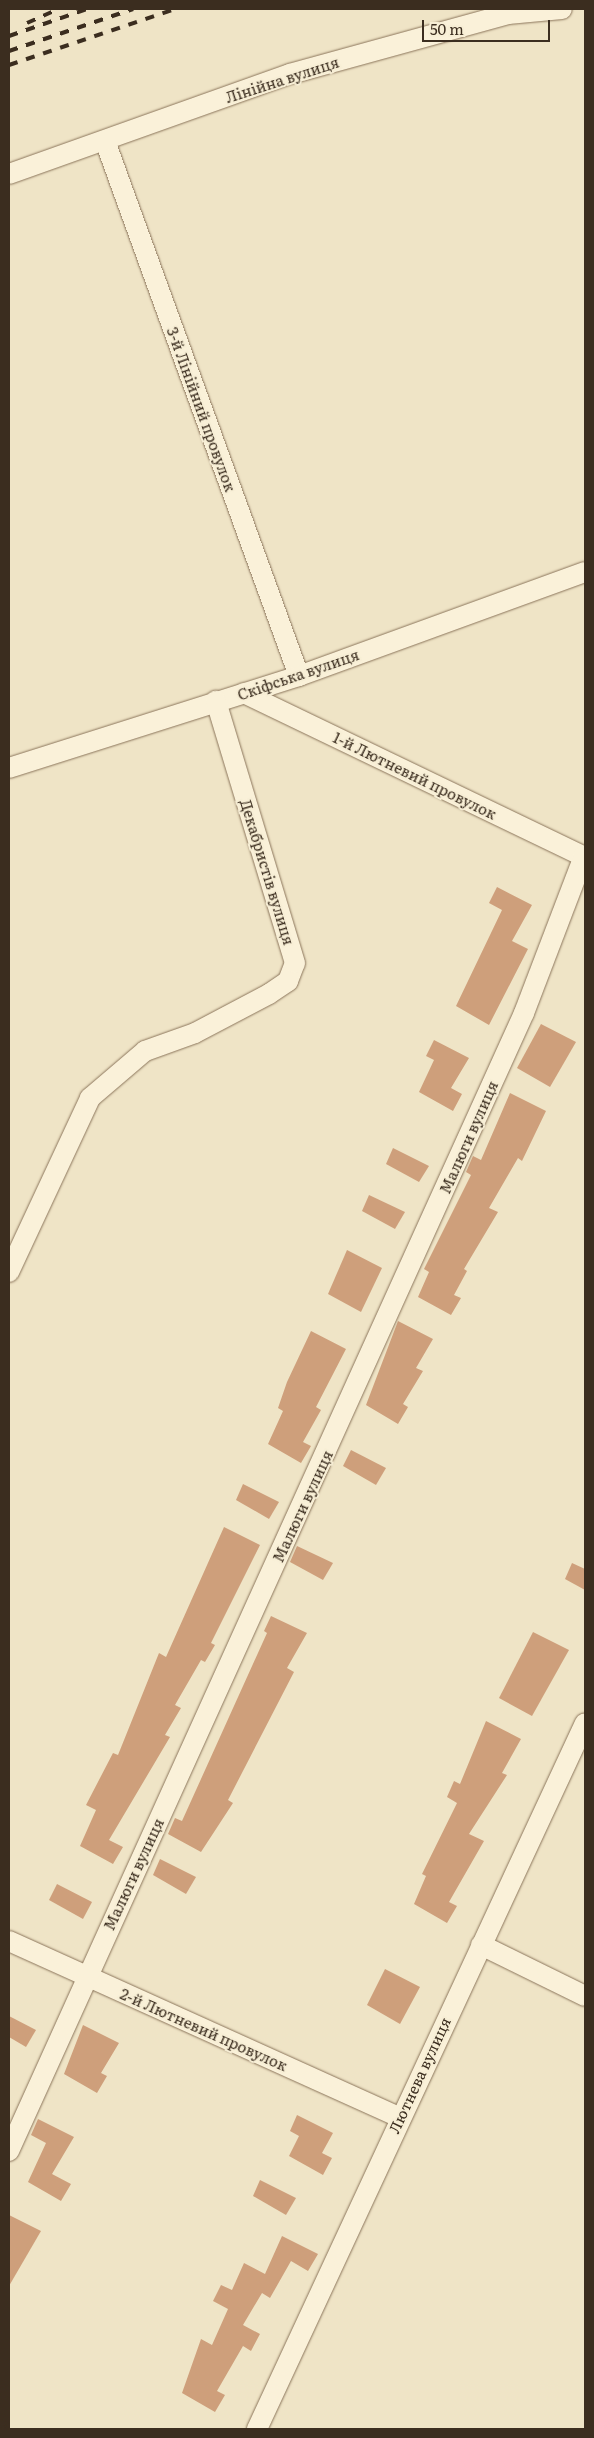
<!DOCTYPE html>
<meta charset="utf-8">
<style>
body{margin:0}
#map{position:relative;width:594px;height:2438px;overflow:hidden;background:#efe4c6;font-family:Literata,serif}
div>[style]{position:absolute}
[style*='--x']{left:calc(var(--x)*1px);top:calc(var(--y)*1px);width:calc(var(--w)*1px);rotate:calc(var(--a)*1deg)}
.building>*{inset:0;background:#ce9f7b}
.roads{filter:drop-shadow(0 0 1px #8b755b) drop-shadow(0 0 1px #8b755b)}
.minor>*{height:20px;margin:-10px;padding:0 10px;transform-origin:10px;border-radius:10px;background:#faf1d9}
.rail>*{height:4px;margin-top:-2px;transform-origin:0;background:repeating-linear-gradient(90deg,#3b2d1f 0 9px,transparent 0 18px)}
span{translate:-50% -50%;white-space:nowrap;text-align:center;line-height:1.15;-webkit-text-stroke:4px #f7eed5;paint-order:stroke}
.street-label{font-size:15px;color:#3b2d1f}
.frame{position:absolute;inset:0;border:10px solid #3b2d1f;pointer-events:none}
.scale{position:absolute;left:422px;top:20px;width:128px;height:22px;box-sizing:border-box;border:2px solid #3b2d1f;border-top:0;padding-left:6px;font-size:15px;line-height:18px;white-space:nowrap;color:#3b2d1f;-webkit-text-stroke:4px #f7eed5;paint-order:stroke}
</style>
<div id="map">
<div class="building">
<div style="clip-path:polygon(497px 887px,532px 905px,512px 941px,528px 949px,489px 1025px,456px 1006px,502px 910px,489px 903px)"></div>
<div style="clip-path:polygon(541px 1024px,576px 1042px,550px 1087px,517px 1068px)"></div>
<div style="clip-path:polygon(434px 1040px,469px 1058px,451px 1088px,462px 1094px,453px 1111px,419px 1092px,434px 1060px,426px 1056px)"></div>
<div style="clip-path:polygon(510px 1093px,546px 1111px,522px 1161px,518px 1158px,489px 1208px,498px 1212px,464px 1269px,467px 1271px,454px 1295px,461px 1298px,451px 1315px,418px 1297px,429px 1272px,424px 1269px,471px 1175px,466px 1172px,473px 1156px,481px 1160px)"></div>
<div style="clip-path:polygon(393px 1148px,429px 1166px,419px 1182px,386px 1164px)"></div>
<div style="clip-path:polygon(369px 1195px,405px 1212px,395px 1229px,362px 1211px)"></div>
<div style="clip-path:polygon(347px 1250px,382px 1268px,361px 1312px,328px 1294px)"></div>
<div style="clip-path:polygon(398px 1321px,433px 1339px,416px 1368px,423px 1371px,403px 1404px,408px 1407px,398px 1424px,366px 1405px)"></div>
<div style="clip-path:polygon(311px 1331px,346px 1349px,316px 1407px,321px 1410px,303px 1442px,311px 1446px,301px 1463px,268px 1444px,283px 1411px,278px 1408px,287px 1382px)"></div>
<div style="clip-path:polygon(351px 1450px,386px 1468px,376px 1485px,343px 1466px)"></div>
<div style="clip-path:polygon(243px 1484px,279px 1502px,269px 1519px,236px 1500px)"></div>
<div style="clip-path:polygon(224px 1527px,260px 1545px,211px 1643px,215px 1645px,205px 1662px,201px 1660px,175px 1705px,181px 1708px,165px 1735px,170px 1737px,109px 1840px,123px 1847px,113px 1864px,80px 1846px,96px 1810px,86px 1805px,113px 1753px,118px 1755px,159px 1653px,166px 1657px)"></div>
<div style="clip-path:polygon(297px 1546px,333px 1563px,323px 1580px,290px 1562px)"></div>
<div style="clip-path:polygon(572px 1563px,585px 1569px,585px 1590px,565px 1579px)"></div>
<div style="clip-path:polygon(271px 1616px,307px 1633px,287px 1668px,294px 1672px,228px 1800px,233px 1803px,201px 1852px,168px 1834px,175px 1818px,182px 1821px,267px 1633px,264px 1631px)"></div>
<div style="clip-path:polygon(533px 1632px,569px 1650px,532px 1716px,499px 1698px)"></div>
<div style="clip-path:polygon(486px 1721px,521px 1739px,502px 1773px,507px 1775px,469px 1834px,484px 1841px,449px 1902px,457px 1906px,447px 1923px,414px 1904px,426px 1876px,422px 1874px,457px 1803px,447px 1797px,454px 1781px,460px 1784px)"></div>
<div style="clip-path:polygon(160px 1859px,196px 1877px,186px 1894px,153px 1875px)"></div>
<div style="clip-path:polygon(57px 1884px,92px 1902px,83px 1919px,49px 1900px)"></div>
<div style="clip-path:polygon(385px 1969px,420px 1987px,400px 2024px,367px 2005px)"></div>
<div style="clip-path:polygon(9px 2016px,36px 2030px,26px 2047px,9px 2037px)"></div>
<div style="clip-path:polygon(83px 2025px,119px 2043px,101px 2073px,107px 2076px,97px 2093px,64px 2074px)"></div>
<div style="clip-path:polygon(297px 2115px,333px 2133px,322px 2153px,332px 2158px,323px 2175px,289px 2156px,299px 2136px,290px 2131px)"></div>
<div style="clip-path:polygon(38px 2119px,74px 2137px,52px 2174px,71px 2184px,61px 2201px,28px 2182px,46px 2143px,31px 2135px)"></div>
<div style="clip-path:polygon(260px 2180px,296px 2198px,286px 2215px,253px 2196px)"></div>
<div style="clip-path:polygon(9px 2215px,41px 2231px,9px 2286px)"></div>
<div style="clip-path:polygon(282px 2236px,318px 2254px,308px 2271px,291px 2261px,270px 2298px,262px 2293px,243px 2325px,260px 2334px,251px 2351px,243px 2346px,217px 2391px,225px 2395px,215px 2412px,182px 2393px,201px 2339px,212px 2345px,228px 2309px,213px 2301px,221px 2285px,232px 2290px,244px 2263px,265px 2274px)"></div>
</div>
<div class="roads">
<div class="minor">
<div style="--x:105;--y:141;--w:569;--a:70.07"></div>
<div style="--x:9;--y:174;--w:298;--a:-19.6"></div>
<div style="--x:290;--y:74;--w:226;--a:-15.4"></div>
<div style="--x:508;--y:14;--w:54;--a:-5.3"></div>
<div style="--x:244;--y:693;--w:378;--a:25.7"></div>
<div style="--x:9;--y:768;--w:304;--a:-17.6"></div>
<div style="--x:299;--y:676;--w:304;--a:-20"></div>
<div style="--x:9;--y:1272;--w:192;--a:-65"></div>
<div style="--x:90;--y:1098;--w:72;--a:-40.5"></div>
<div style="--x:145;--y:1051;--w:53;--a:-19.8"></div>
<div style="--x:195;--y:1033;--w:84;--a:-27.8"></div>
<div style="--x:269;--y:994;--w:23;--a:-34"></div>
<div style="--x:288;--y:981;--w:19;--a:-69"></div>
<div style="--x:295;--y:963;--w:274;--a:-106.8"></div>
<div style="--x:9;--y:1941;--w:428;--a:24.3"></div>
<div style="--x:481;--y:1945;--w:116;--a:26.1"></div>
<div style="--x:9;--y:2151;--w:1249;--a:-65.65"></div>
<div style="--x:524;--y:1013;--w:168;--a:-69.1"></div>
<div style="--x:257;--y:2429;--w:778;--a:-65.08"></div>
</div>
</div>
<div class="rail">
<div style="--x:27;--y:23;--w:35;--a:-24"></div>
<div style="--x:9;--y:36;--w:83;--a:-19.1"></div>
<div style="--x:9;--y:51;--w:131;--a:-18.7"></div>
<div style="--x:9;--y:65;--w:175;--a:-18.6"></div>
</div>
<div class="street-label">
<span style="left:282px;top:79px;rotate:-18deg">Лінійна вулиця</span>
<span style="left:202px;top:409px;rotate:70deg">3-й Лінійний провулок</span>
<span style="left:298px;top:674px;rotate:-19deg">Скіфська вулиця</span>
<span style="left:415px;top:775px;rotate:26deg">1-й Лютневий провулок</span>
<span style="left:268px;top:872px;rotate:73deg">Декабристів вулиця</span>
<span style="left:468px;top:1137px;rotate:-66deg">Малюги вулиця</span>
<span style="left:302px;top:1506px;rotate:-65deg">Малюги вулиця</span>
<span style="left:133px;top:1874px;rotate:-65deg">Малюги вулиця</span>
<span style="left:204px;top:2029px;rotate:24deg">2-й Лютневий провулок</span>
<span style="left:419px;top:2075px;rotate:-65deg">Лютнева вулиця</span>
</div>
<div class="frame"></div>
<div class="scale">50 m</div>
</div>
